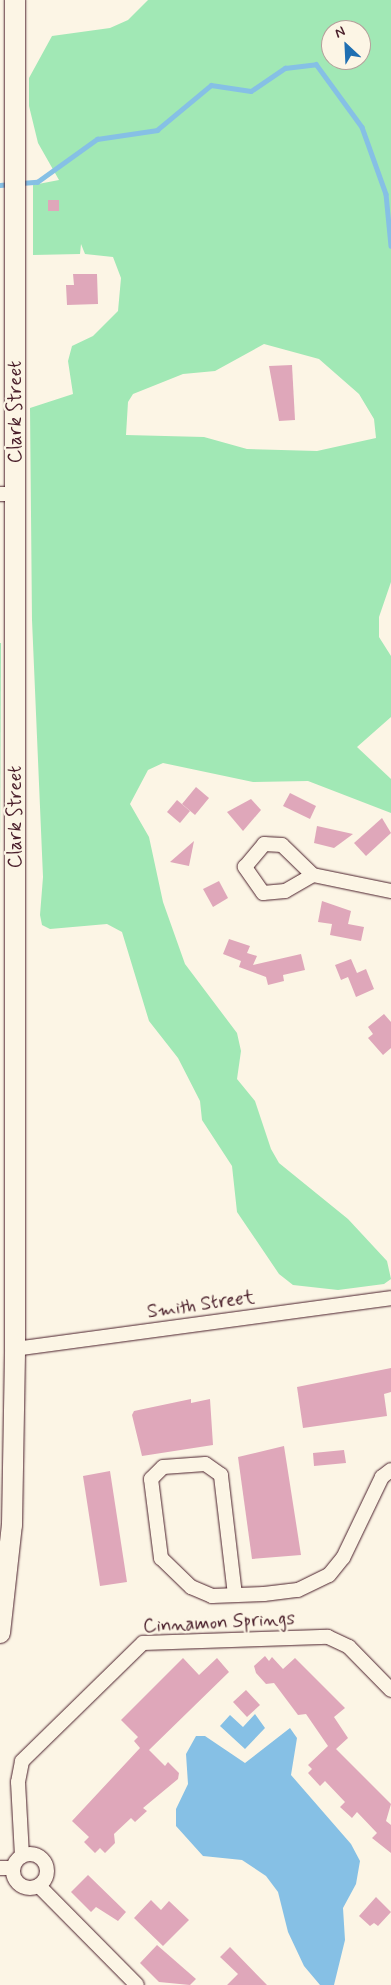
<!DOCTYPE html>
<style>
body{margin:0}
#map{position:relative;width:391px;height:1985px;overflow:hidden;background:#fcf5e5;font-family:Mynerve,sans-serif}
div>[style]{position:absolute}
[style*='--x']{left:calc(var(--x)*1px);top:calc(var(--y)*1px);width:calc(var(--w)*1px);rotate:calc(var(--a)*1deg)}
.green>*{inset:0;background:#a1e8b5}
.water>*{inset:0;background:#86c0e5}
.stream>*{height:4.5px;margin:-2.25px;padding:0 2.25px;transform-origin:2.25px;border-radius:2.25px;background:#86c0e5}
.building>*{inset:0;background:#dfa7ba}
.roads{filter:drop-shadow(0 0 1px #4a1f2b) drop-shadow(0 0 1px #4a1f2b)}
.street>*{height:14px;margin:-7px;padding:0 7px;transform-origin:7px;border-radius:7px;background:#fcf5e5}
.street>.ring{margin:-7px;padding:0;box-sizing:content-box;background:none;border:14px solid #fcf5e5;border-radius:50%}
.secondary>*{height:20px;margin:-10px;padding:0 10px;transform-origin:10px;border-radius:10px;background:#fcf5e5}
span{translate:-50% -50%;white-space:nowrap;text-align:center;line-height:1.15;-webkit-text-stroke:4.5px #fcf5e5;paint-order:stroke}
.street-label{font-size:19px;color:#4a1f2b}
.north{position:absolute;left:321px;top:20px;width:50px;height:50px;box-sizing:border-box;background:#fcf5e5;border:1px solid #b59f9b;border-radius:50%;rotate:335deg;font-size:14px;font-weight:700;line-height:20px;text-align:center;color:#4a1f2b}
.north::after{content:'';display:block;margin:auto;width:18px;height:22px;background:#1f6fb2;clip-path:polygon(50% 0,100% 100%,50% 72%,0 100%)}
</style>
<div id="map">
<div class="green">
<div style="clip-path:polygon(evenodd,148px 0,391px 0,391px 582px,379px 617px,379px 637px,391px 656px,391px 717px,357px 747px,391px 779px,391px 813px,308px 781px,253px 782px,163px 763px,148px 770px,130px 804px,149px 837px,163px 902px,185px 964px,237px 1033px,241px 1051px,237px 1079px,255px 1101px,271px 1149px,279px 1163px,348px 1219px,387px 1261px,391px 1279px,384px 1284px,338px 1290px,293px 1285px,279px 1274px,237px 1212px,232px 1166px,202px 1120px,200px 1101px,178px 1058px,149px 1021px,122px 932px,107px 924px,50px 929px,42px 925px,40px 915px,43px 877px,32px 620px,30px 408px,73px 394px,68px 361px,72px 346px,93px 336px,118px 311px,121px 278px,113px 257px,85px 254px,81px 244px,80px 254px,33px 255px,33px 185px,59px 180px,38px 143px,29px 106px,29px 78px,52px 36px,110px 28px,128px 20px,148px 0,331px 30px,361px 30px,361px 60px,331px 60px,331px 30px,148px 0,264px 344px,319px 359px,359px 394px,374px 419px,376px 438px,317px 451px,247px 449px,204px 437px,126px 435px,128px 402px,133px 394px,183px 374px,215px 371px,264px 344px)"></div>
<div style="clip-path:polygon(0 643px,1px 643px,0 865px)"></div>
</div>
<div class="water">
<div style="clip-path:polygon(255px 1714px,265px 1728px,245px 1749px,220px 1726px,230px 1715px,243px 1727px)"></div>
<div style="clip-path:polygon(290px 1728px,297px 1738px,291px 1775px,351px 1844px,360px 1861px,356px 1884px,343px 1908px,345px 1940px,334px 1985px,320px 1985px,304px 1966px,288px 1932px,278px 1892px,266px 1876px,242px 1860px,203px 1856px,176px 1826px,176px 1809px,188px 1784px,186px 1754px,196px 1736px,205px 1736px,245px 1763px)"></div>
</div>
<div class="stream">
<div style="--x:21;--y:183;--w:16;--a:-4"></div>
<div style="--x:37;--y:182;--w:74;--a:-35.6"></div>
<div style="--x:97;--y:139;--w:61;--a:-8.5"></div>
<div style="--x:157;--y:130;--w:70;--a:-39.8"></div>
<div style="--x:211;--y:85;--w:40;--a:8.5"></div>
<div style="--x:251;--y:91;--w:41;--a:-34.1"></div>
<div style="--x:285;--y:68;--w:31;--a:-7"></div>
<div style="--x:316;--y:64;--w:78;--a:53.9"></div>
<div style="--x:362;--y:127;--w:71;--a:70.3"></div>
<div style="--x:386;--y:194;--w:52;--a:84.5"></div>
<div style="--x:0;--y:185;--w:11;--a:-5"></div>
</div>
<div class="building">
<div style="clip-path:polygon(48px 200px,59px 200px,59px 211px,48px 211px)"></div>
<div style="clip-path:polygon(73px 274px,97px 274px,98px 304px,67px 305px,66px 285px,74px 285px)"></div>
<div style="clip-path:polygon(292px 365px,295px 420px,279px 421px,269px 366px)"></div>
<div style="clip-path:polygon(196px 787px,209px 798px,195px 815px,182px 804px)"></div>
<div style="clip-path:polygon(290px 793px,316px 806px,310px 819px,283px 806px)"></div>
<div style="clip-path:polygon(251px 799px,261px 810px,243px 831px,227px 812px)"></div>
<div style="clip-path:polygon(177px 800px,190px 811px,180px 823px,167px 812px)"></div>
<div style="clip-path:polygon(382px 818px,391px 833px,366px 856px,354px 843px)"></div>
<div style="clip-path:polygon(317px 826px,353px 834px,334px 848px,314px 843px)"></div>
<div style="clip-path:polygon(194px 841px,189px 866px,170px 862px)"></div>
<div style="clip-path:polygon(219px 881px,228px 898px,213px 907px,203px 889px)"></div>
<div style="clip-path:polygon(322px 901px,351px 911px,348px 924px,364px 927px,361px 941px,330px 935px,332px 924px,318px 922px)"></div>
<div style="clip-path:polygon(229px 939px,250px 946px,247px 953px,257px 956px,253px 965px,301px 954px,305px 970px,283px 975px,284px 981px,268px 985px,266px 977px,239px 967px,241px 961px,223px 954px)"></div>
<div style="clip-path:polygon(351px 959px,357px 973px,366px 969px,374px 989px,356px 997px,348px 977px,341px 980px,335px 965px)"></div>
<div style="clip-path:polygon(384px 1014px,391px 1022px,391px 1048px,383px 1055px,368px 1038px,373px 1034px,368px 1027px)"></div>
<div style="clip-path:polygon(391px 1368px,391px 1392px,384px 1394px,387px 1416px,303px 1428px,297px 1387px)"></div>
<div style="clip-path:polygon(191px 1399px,191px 1403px,210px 1399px,213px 1445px,142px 1456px,132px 1415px,134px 1411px)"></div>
<div style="clip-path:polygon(284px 1446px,301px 1555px,252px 1559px,238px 1457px)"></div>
<div style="clip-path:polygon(344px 1450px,346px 1463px,314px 1466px,313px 1453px)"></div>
<div style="clip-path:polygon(110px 1471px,127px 1582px,100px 1586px,83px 1476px)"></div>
<div style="clip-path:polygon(265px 1656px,269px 1661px,272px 1657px,283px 1669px,295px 1658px,345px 1708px,334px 1717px,348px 1738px,336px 1749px,391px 1804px,386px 1821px,391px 1825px,391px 1853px,372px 1838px,377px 1833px,357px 1812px,352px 1818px,340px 1807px,345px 1802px,325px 1781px,320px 1786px,308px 1773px,312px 1769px,308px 1765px,328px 1746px,306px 1714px,298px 1715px,274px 1683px,266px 1684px,256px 1673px,254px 1666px)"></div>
<div style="clip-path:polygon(183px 1658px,199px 1675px,217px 1658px,229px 1672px,149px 1750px,165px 1766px,168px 1762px,179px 1773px,178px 1779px,143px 1808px,147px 1811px,135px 1822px,131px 1818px,114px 1834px,115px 1843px,105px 1853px,100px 1848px,95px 1853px,84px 1842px,89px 1837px,72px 1821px,140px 1748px,134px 1741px,138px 1737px,121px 1720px)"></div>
<div style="clip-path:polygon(246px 1690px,260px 1705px,247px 1717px,233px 1702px)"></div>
<div style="clip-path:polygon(88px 1875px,126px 1912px,118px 1921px,96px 1907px,91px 1912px,71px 1892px)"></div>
<div style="clip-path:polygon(376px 1897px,391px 1912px,378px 1926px,374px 1923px,370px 1926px,359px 1916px)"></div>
<div style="clip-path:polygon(151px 1900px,161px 1910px,169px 1901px,189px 1920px,163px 1946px,134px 1918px)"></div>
<div style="clip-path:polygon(157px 1945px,196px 1979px,190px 1985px,159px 1982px,140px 1963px)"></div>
<div style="clip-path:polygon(230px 1947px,267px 1985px,227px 1985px,238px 1974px,220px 1957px)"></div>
</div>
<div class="roads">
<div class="street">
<div style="--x:0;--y:494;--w:16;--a:0"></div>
<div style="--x:313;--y:875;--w:32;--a:150"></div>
<div style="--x:285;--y:891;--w:22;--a:175"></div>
<div style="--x:263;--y:893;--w:32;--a:-125"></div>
<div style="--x:245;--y:867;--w:30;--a:-50"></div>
<div style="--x:264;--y:844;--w:18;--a:3"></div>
<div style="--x:282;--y:845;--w:43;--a:44.1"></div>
<div style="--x:313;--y:875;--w:80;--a:11.6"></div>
<div style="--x:15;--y:1349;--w:379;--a:-7.7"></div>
<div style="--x:235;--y:1595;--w:121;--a:-96.7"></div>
<div style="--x:221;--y:1475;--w:19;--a:-145"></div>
<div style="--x:205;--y:1464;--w:42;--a:175.9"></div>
<div style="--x:163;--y:1467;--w:17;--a:135"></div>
<div style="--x:151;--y:1479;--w:80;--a:82.8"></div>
<div style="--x:161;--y:1558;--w:42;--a:44"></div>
<div style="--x:191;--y:1587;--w:23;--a:23"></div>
<div style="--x:212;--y:1596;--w:52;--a:-2.2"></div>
<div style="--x:264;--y:1594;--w:34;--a:-7"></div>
<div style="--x:298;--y:1590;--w:34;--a:-26"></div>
<div style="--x:329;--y:1575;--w:22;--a:-51"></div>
<div style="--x:343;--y:1558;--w:90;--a:-64.3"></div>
<div style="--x:382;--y:1477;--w:11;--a:-38"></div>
<div class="ring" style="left:13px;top:1854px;width:20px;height:20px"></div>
<div style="--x:22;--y:1856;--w:74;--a:-93.1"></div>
<div style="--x:18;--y:1782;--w:21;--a:-79"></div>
<div style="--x:22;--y:1761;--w:169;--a:-44.3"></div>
<div style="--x:143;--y:1643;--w:185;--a:-1.9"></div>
<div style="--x:328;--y:1637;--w:23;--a:25"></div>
<div style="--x:349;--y:1647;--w:60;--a:45.7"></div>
<div style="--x:0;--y:1868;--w:13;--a:0"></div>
<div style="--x:39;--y:1886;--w:139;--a:45.3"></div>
</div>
<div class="secondary">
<div style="--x:0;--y:1633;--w:109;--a:-83.7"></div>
<div style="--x:12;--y:1525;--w:176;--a:-89"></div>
<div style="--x:15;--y:1349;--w:1349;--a:-90"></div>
</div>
</div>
<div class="street-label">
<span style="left:16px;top:412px;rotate:-90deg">Clark Street</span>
<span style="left:16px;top:817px;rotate:-90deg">Clark Street</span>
<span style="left:201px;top:1305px;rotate:-8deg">Smith Street</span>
<span style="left:219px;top:1623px;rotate:-3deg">Cinnamon Springs</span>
</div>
<div class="north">N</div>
</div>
